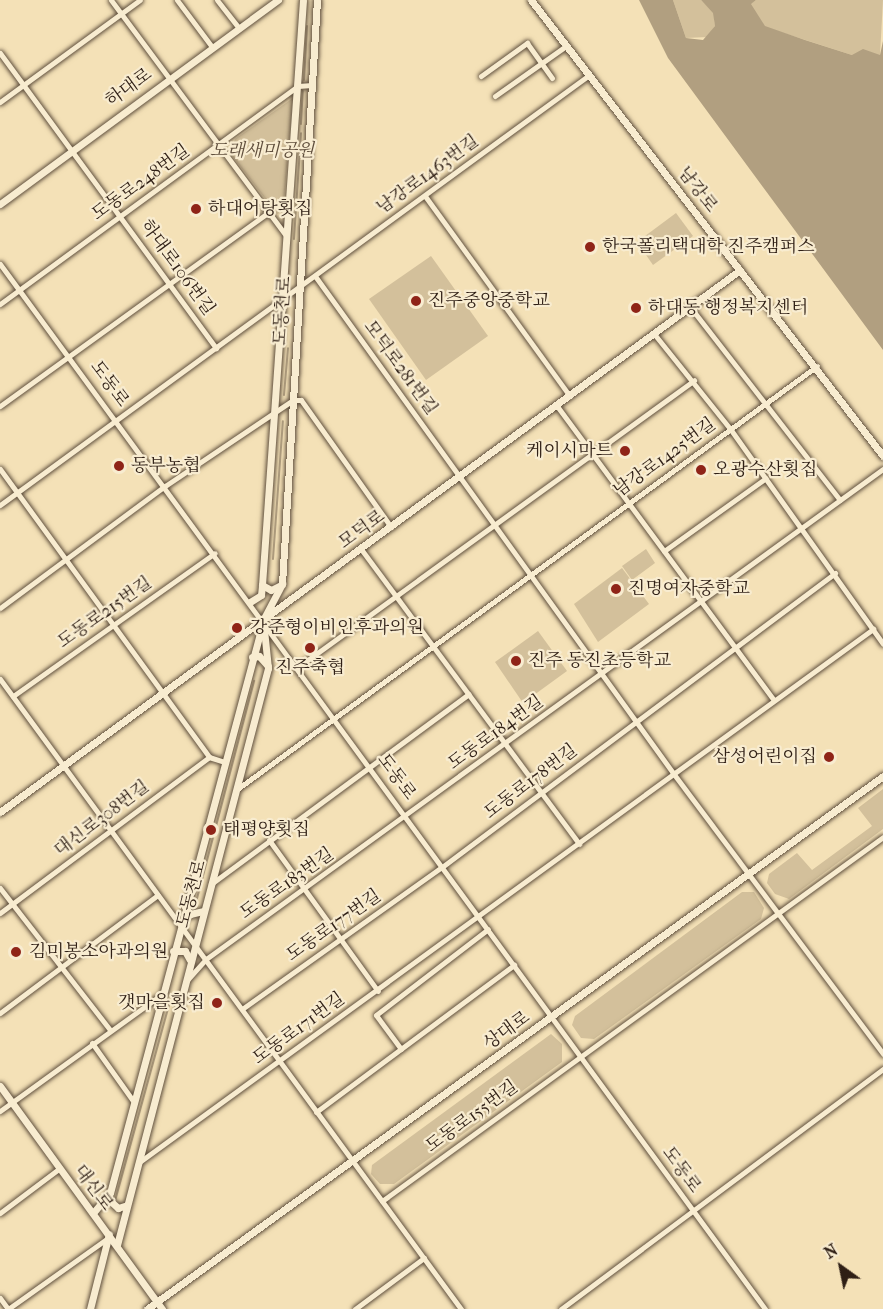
<!DOCTYPE html>
<meta charset="utf-8">
<style>
body{margin:0}
#map{position:relative;width:883px;height:1309px;overflow:hidden;background:#f4e1b7;font-family:"IM FELL French Canon","Noto Serif KR",serif}
div>[style]{position:absolute}
[style*='--x']{left:calc(var(--x)*1px);top:calc(var(--y)*1px);width:calc(var(--w)*1px);rotate:calc(var(--a)*1deg)}
.green>*{inset:0;background:#d3c09b}
.water>*{inset:0;background:#b19f80}
.stream>*{height:2px;margin:-1px;padding:0 1px;transform-origin:1px;border-radius:1px;background:#b19f80}
.roads{filter:drop-shadow(0 0 2px #60503e) drop-shadow(0 0 2px #60503e)}
.minor>*{height:5px;margin:-2.5px;padding:0 2.5px;transform-origin:2.5px;border-radius:2.5px;background:#f8ecd0}
.tertiary>*{height:7px;margin:-3.5px;padding:0 3.5px;transform-origin:3.5px;border-radius:3.5px;background:#f8ecd0}
.dots>*{width:16px;height:16px;translate:-50% -50%;box-sizing:border-box;border:3px solid #f8ecd0;border-radius:50%}
span{translate:-50% -50%;white-space:nowrap;text-align:center;line-height:1.15;-webkit-text-stroke:4.5px #f8ecd0;paint-order:stroke}
.street-label{font-size:18px;color:#2f1f15}
.park-label{font-size:18px;color:#604f3d;font-style:italic}
.poi-label{font-size:18px;color:#2f1f15}
.left{translate:0 -50%;text-align:left}
.right{translate:-100% -50%;text-align:right}
.north{position:absolute;left:811px;top:1237px;width:60px;height:60px;-webkit-text-stroke:4px #f8ecd0;paint-order:stroke;rotate:327deg;font-size:16px;font-weight:700;line-height:24px;text-align:center;color:#2f1f15}
.north::after{content:'';display:block;margin:auto;width:21px;height:27px;background:#2f1f15;clip-path:polygon(50% 0,100% 100%,50% 72%,0 100%)}
</style>
<div id="map">
<div class="green">
<div style="clip-path:polygon(673px 0,701px 0,714px 13px,715px 26px,708px 37px,686px 38px)"></div>
<div style="clip-path:polygon(756px 0,883px 0,880px 55px,852px 55px,765px 27px,750px 4px)"></div>
<div style="clip-path:polygon(293px 98px,283px 212px,277px 214px,230px 153px,235px 139px)"></div>
<div style="clip-path:polygon(676px 213px,693px 236px,653px 265px,637px 242px)"></div>
<div style="clip-path:polygon(431px 256px,488px 336px,426px 380px,369px 299px)"></div>
<div style="clip-path:polygon(646px 549px,655px 563px,632px 580px,622px 566px)"></div>
<div style="clip-path:polygon(622px 568px,649px 604px,598px 642px,574px 604px)"></div>
<div style="clip-path:polygon(538px 631px,567px 671px,523px 703px,495px 662px)"></div>
<div style="clip-path:polygon(883px 789px,883px 829px,789px 899px,775px 894px,767px 883px,769px 874px,797px 853px,812px 870px,872px 826px,858px 808px)"></div>
<div style="clip-path:polygon(742px 892px,754px 892px,764px 908px,761px 919px,594px 1039px,581px 1038px,572px 1025px,575px 1016px)"></div>
<div style="clip-path:polygon(551px 1034px,562px 1044px,562px 1062px,394px 1184px,380px 1184px,371px 1174px,372px 1165px)"></div>
</div>
<div class="water">
<div style="clip-path:polygon(639px 0,673px 0,686px 38px,703px 40px,715px 26px,713px 13px,701px 0,756px 0,751px 4px,765px 26px,805px 40px,852px 55px,863px 49px,880px 55px,883px 41px,883px 350px,668px 58px)"></div>
</div>
<div class="stream">
<div style="--x:304;--y:80;--w:54;--a:-86.8"></div>
<div style="--x:301;--y:124;--w:33;--a:-87"></div>
<div style="--x:294;--y:239;--w:106;--a:-86.2"></div>
<div style="--x:284;--y:395;--w:47;--a:-85.1"></div>
<div style="--x:273;--y:559;--w:138;--a:-85.9"></div>
<div style="--x:194;--y:910;--w:237;--a:-75.3"></div>
<div style="--x:115;--y:1201;--w:207;--a:-74.6"></div>
</div>
<div class="roads">
<div class="minor">
<div style="--x:111;--y:0;--w:295;--a:53.4"></div>
<div style="--x:177;--y:0;--w:59;--a:53.3"></div>
<div style="--x:217;--y:0;--w:36;--a:52"></div>
<div style="--x:0;--y:53;--w:366;--a:53.8"></div>
<div style="--x:481;--y:76;--w:57;--a:-35.7"></div>
<div style="--x:527;--y:43;--w:43;--a:54.5"></div>
<div style="--x:495;--y:96;--w:87;--a:-35.2"></div>
<div style="--x:0;--y:102;--w:173;--a:-36.1"></div>
<div style="--x:425;--y:196;--w:247;--a:54.1"></div>
<div style="--x:0;--y:264;--w:1295;--a:53.79"></div>
<div style="--x:315;--y:276;--w:613;--a:54.23"></div>
<div style="--x:673;--y:773;--w:351;--a:53.2"></div>
<div style="--x:0;--y:304;--w:369;--a:-36.2"></div>
<div style="--x:298;--y:86;--w:14;--a:-4"></div>
<div style="--x:691;--y:308;--w:243;--a:52.2"></div>
<div style="--x:655;--y:335;--w:122;--a:51.3"></div>
<div style="--x:731;--y:430;--w:262;--a:54.6"></div>
<div style="--x:0;--y:406;--w:332;--a:-35.8"></div>
<div style="--x:557;--y:406;--w:365;--a:53.6"></div>
<div style="--x:0;--y:469;--w:356;--a:54"></div>
<div style="--x:0;--y:505;--w:729;--a:-36.13"></div>
<div style="--x:361;--y:549;--w:367;--a:53.5"></div>
<div style="--x:664;--y:551;--w:125;--a:-35.6"></div>
<div style="--x:0;--y:608;--w:205;--a:-36.5"></div>
<div style="--x:165;--y:486;--w:154;--a:-33.9"></div>
<div style="--x:293;--y:400;--w:8;--a:0"></div>
<div style="--x:301;--y:400;--w:156;--a:54.7"></div>
<div style="--x:298;--y:667;--w:489;--a:-35.9"></div>
<div style="--x:0;--y:679;--w:781;--a:53.81"></div>
<div style="--x:13;--y:696;--w:247;--a:-35.3"></div>
<div style="--x:236;--y:790;--w:719;--a:-36.12"></div>
<div style="--x:269;--y:840;--w:186;--a:54.2"></div>
<div style="--x:211;--y:884;--w:320;--a:-36.4"></div>
<div style="--x:0;--y:888;--w:180;--a:52.2"></div>
<div style="--x:0;--y:913;--w:261;--a:-36.7"></div>
<div style="--x:209;--y:757;--w:16;--a:18"></div>
<div style="--x:188;--y:979;--w:27;--a:-48"></div>
<div style="--x:206;--y:959;--w:836;--a:-35.9"></div>
<div style="--x:242;--y:1009;--w:245;--a:-35.4"></div>
<div style="--x:442;--y:867;--w:491;--a:-36.8"></div>
<div style="--x:0;--y:1013;--w:197;--a:-36.8"></div>
<div style="--x:92;--y:1043;--w:72;--a:54.6"></div>
<div style="--x:401;--y:1049;--w:42;--a:-126.3"></div>
<div style="--x:376;--y:1015;--w:141;--a:-37.5"></div>
<div style="--x:0;--y:1111;--w:200;--a:-35.8"></div>
<div style="--x:316;--y:1112;--w:247;--a:-36.6"></div>
<div style="--x:138;--y:1163;--w:909;--a:-36"></div>
<div style="--x:382;--y:1201;--w:619;--a:-36"></div>
<div style="--x:0;--y:1213;--w:75;--a:-36.9"></div>
<div style="--x:0;--y:1298;--w:14;--a:54"></div>
<div style="--x:8;--y:1309;--w:123;--a:-35.4"></div>
<div style="--x:355;--y:1309;--w:86;--a:-36.5"></div>
<div style="--x:561;--y:1309;--w:402;--a:-36.7"></div>
</div>
<div class="tertiary">
<div style="--x:531;--y:0;--w:576;--a:52.33"></div>
<div style="--x:0;--y:204;--w:345;--a:-36.3"></div>
<div style="--x:262;--y:585;--w:10;--a:29"></div>
<div style="--x:271;--y:590;--w:11;--a:-27"></div>
<div style="--x:250;--y:602;--w:13;--a:-32"></div>
<div style="--x:261;--y:595;--w:10;--a:-84"></div>
<div style="--x:262;--y:585;--w:586;--a:-85.99"></div>
<div style="--x:252;--y:657;--w:7;--a:-8"></div>
<div style="--x:259;--y:656;--w:13;--a:48"></div>
<div style="--x:0;--y:812;--w:917;--a:-36.22"></div>
<div style="--x:185;--y:907;--w:9;--a:54"></div>
<div style="--x:190;--y:914;--w:13;--a:-13"></div>
<div style="--x:173;--y:951;--w:12;--a:0"></div>
<div style="--x:185;--y:951;--w:10;--a:61"></div>
<div style="--x:0;--y:1086;--w:276;--a:54"></div>
<div style="--x:107;--y:1198;--w:15;--a:42"></div>
<div style="--x:118;--y:1208;--w:9;--a:-18"></div>
<div style="--x:93;--y:1213;--w:26;--a:-50"></div>
<div style="--x:110;--y:1193;--w:591;--a:-75"></div>
<div style="--x:117;--y:1245;--w:596;--a:-75.33"></div>
<div style="--x:268;--y:668;--w:48;--a:-95.9"></div>
<div style="--x:263;--y:620;--w:41;--a:-62.2"></div>
<div style="--x:282;--y:584;--w:585;--a:-86.57"></div>
<div style="--x:90;--y:1309;--w:77;--a:-75.8"></div>
<div style="--x:147;--y:1309;--w:909;--a:-35.91"></div>
</div>
</div>
<div class="dots">
<div style="left:196px;top:209px;background:#8f2418"></div>
<div style="left:590px;top:247px;background:#8f2418"></div>
<div style="left:416px;top:301px;background:#8f2418"></div>
<div style="left:636px;top:308px;background:#8f2418"></div>
<div style="left:625px;top:451px;background:#8f2418"></div>
<div style="left:119px;top:466px;background:#8f2418"></div>
<div style="left:701px;top:470px;background:#8f2418"></div>
<div style="left:616px;top:589px;background:#8f2418"></div>
<div style="left:237px;top:628px;background:#8f2418"></div>
<div style="left:310px;top:648px;background:#8f2418"></div>
<div style="left:516px;top:661px;background:#8f2418"></div>
<div style="left:829px;top:757px;background:#8f2418"></div>
<div style="left:211px;top:830px;background:#8f2418"></div>
<div style="left:16px;top:952px;background:#8f2418"></div>
<div style="left:217px;top:1003px;background:#8f2418"></div>
</div>
<div class="street-label">
<span style="left:129px;top:88px;rotate:-36deg">하대로</span>
<span style="left:428px;top:175px;rotate:-36deg">남강로1463번길</span>
<span style="left:141px;top:183px;rotate:-36deg">도동로248번길</span>
<span style="left:697px;top:190px;rotate:52deg">남강로</span>
<span style="left:177px;top:268px;rotate:54deg">하대로106번길</span>
<span style="left:283px;top:311px;rotate:-86deg">도동천로</span>
<span style="left:400px;top:368px;rotate:54deg">모덕로281번길</span>
<span style="left:109px;top:384px;rotate:54deg">도동로</span>
<span style="left:665px;top:458px;rotate:-36deg">남강로1425번길</span>
<span style="left:362px;top:530px;rotate:-36deg">모덕로</span>
<span style="left:105px;top:613px;rotate:-35deg">도동로215번길</span>
<span style="left:496px;top:733px;rotate:-36deg">도동로184번길</span>
<span style="left:396px;top:777px;rotate:54deg">도동로</span>
<span style="left:531px;top:782px;rotate:-37deg">도동로178번길</span>
<span style="left:102px;top:819px;rotate:-37deg">대신로308번길</span>
<span style="left:287px;top:884px;rotate:-35deg">도동로183번길</span>
<span style="left:192px;top:894px;rotate:-75deg">도동천로</span>
<span style="left:334px;top:926px;rotate:-35deg">도동로177번길</span>
<span style="left:299px;top:1029px;rotate:-36deg">도동로171번길</span>
<span style="left:507px;top:1031px;rotate:-36deg">상대로</span>
<span style="left:472px;top:1117px;rotate:-36deg">도동로155번길</span>
<span style="left:681px;top:1170px;rotate:54deg">도동로</span>
<span style="left:93px;top:1188px;rotate:53deg">대신로</span>
</div>
<div class="park-label">
<span style="left:262px;top:151px">도래새미공원</span>
</div>
<div class="poi-label">
<span class="left" style="left:208px;top:209px">하대어탕횟집</span>
<span class="left" style="left:602px;top:247px">한국폴리택대학 진주캠퍼스</span>
<span class="left" style="left:428px;top:301px">진주중앙중학교</span>
<span class="left" style="left:648px;top:308px">하대동 행정복지센터</span>
<span class="right" style="left:613px;top:451px">케이시마트</span>
<span class="left" style="left:131px;top:466px">동부농협</span>
<span class="left" style="left:713px;top:470px">오광수산횟집</span>
<span class="left" style="left:628px;top:589px">진명여자중학교</span>
<span class="left" style="left:250px;top:628px">강준형이비인후과의원</span>
<span class="left" style="left:528px;top:661px">진주 동진초등학교</span>
<span style="left:310px;top:668px">진주축협</span>
<span class="right" style="left:817px;top:757px">삼성어린이집</span>
<span class="left" style="left:223px;top:830px">태평양횟집</span>
<span class="left" style="left:29px;top:952px">김미봉소아과의원</span>
<span class="right" style="left:205px;top:1003px">갯마을횟집</span>
</div>
<div class="north">N</div>
</div>
